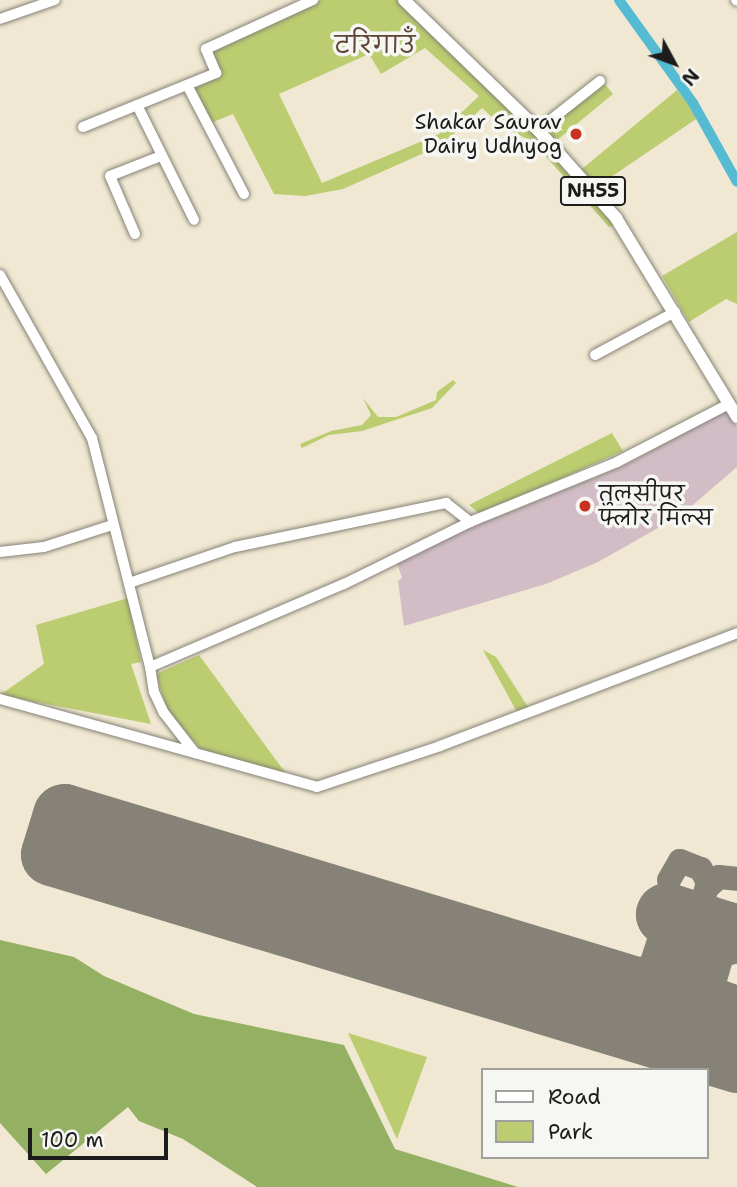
<!DOCTYPE html>
<meta charset="utf-8">
<style>
body{margin:0}
#map{position:relative;width:737px;height:1187px;overflow:hidden;background:#f0e8d2;font-family:"Shantell Sans","Playpen Sans Deva",sans-serif}
div>[style]{position:absolute}
[style*='--x']{left:calc(var(--x)*1px);top:calc(var(--y)*1px);width:calc(var(--w)*1px);rotate:calc(var(--a)*1deg)}
.industrial>*{inset:0;background:#d2bdc7}
.green>*{inset:0;background:#bbcd70}
.forest>*{inset:0;background:#94b062}
.canal>*{height:10px;margin:-5px;padding:0 5px;transform-origin:5px;border-radius:5px;background:#54bbd2}
.taxiway>*{height:24px;margin:-12px;padding:0 12px;transform-origin:12px;border-radius:12px;background:#868277}
.runway>*{height:63px;margin:-31.5px;padding:0 31.5px;transform-origin:31.5px;border-radius:31.5px;background:#868277}
.roads{filter:drop-shadow(0 0 2px #868277) drop-shadow(0 0 2px #868277)}
.minor>*{height:10px;margin:-5px;padding:0 5px;transform-origin:5px;border-radius:5px;background:#fff}
.major>*{height:12px;margin:-6px;padding:0 6px;transform-origin:6px;border-radius:6px;background:#fff}
.dots>*{width:19px;height:19px;translate:-50% -50%;box-sizing:border-box;border:4px solid #f6f6f2;border-radius:50%}
span{translate:-50% -50%;white-space:nowrap;text-align:center;line-height:1.15;-webkit-text-stroke:7px #f6f6f2;paint-order:stroke}
.shield-label span{padding:2px 5px;background:#f6f6f2;border:2px solid;border-radius:5px;-webkit-text-stroke-width:0}
.shield-label{font-size:19px;color:#1c1c1c;font-weight:700}
.poi-label{font-size:21px;color:#1c1c1c}
.right{translate:-100% -50%;text-align:right}
.left{translate:0 -50%;text-align:left}
.quarter-label{font-size:24px;color:#5f4537}
.legend{position:absolute;left:481px;top:1068px;width:228px;height:91px;box-sizing:border-box;background:#f6f6f2;border:2px solid #9f9f9c;margin:0;padding:9px 12px;list-style:none;font-size:21px;color:#1c1c1c}
.legend li{display:flex;align-items:center;gap:14px;height:35px}
.legend b{width:35px;border:2px solid #9f9f9c}
.north{position:absolute;left:639px;top:28px;width:70px;height:70px;-webkit-text-stroke:5px #f6f6f2;paint-order:stroke;rotate:131deg;font-size:19px;font-weight:700;line-height:28px;text-align:center;color:#1c1c1c}
.north::after{content:'';display:block;margin:auto;width:24px;height:32px;background:#1c1c1c;clip-path:polygon(50% 0,100% 100%,50% 72%,0 100%)}
.scale{position:absolute;left:28px;top:1128px;width:140px;height:32px;box-sizing:border-box;border:4px solid #1c1c1c;border-top:0;padding-left:9px;font-size:21px;line-height:24px;white-space:nowrap;color:#1c1c1c;-webkit-text-stroke:5px #f6f6f2;paint-order:stroke}
</style>
<div id="map">
<div class="industrial">
<div style="clip-path:polygon(726px 410px,737px 427px,737px 467px,681px 515px,598px 562px,546px 584px,404px 626px,398px 581px,402px 578px,397px 563px,445px 538px,623px 466px)"></div>
</div>
<div class="green">
<div style="clip-path:polygon(evenodd,321px 0,397px 0,553px 152px,617px 224px,609px 227px,533px 142px,503px 127px,482px 108px,442px 145px,343px 189px,305px 196px,274px 194px,233px 114px,211px 123px,195px 88px,222px 75px,213px 52px,321px 0,425px 48px,479px 96px,439px 134px,322px 183px,279px 94px,369px 54px,381px 74px,425px 48px)"></div>
<div style="clip-path:polygon(604px 83px,613px 94px,556px 141px,545px 130px)"></div>
<div style="clip-path:polygon(677px 90px,699px 117px,598px 186px,582px 169px)"></div>
<div style="clip-path:polygon(737px 232px,737px 304px,726px 299px,689px 322px,662px 276px)"></div>
<div style="clip-path:polygon(453px 380px,456px 383px,432px 408px,362px 431px,329px 435px,302px 448px,300px 444px,331px 431px,362px 425px,371px 415px,363px 398px,378px 417px,396px 417px,436px 400px,437px 392px)"></div>
<div style="clip-path:polygon(612px 433px,623px 451px,480px 514px,469px 505px)"></div>
<div style="clip-path:polygon(128px 598px,141px 662px,131px 664px,151px 724px,0 695px,44px 664px,36px 625px)"></div>
<div style="clip-path:polygon(483px 650px,496px 657px,530px 710px,518px 714px)"></div>
<div style="clip-path:polygon(199px 655px,287px 775px,204px 753px,167px 711px,156px 674px)"></div>
<div style="clip-path:polygon(348px 1033px,427px 1057px,397px 1139px)"></div>
</div>
<div class="forest">
<div style="clip-path:polygon(0 940px,74px 957px,104px 976px,194px 1014px,344px 1045px,395px 1149px,518px 1187px,257px 1187px,183px 1139px,139px 1121px,128px 1107px,46px 1174px,0 1123px)"></div>
</div>
<div class="canal">
<div style="--x:619;--y:0;--w:127;--a:54.3"></div>
<div style="--x:693;--y:103;--w:90;--a:60.9"></div>
</div>
<div class="taxiway">
<div style="--x:669;--y:880;--w:22;--a:-60"></div>
<div style="--x:680;--y:861;--w:22;--a:21"></div>
<div style="--x:701;--y:869;--w:16;--a:63"></div>
<div style="--x:708;--y:883;--w:102;--a:106.5"></div>
<div style="--x:679;--y:981;--w:24;--a:85"></div>
<div style="--x:681;--y:1005;--w:28;--a:48"></div>
<div style="--x:700;--y:1026;--w:39;--a:19"></div>
<div style="--x:707;--y:888;--w:16;--a:-43"></div>
<div style="--x:719;--y:877;--w:18;--a:6"></div>
<div style="--x:571;--y:989;--w:75;--a:15.5"></div>
<div style="--x:643;--y:1009;--w:26;--a:-23"></div>
<div style="--x:667;--y:999;--w:22;--a:-56"></div>
</div>
<div class="runway">
<div style="--x:737;--y:1018;--w:35;--a:-160"></div>
<div style="--x:704;--y:1006;--w:22;--a:-122"></div>
<div style="--x:692;--y:987;--w:47;--a:-73.9"></div>
<div style="--x:705;--y:942;--w:12;--a:-42"></div>
<div style="--x:714;--y:934;--w:13;--a:-4"></div>
<div style="--x:727;--y:933;--w:63;--a:-162.4"></div>
<div style="--x:667;--y:914;--w:16;--a:45"></div>
<div style="--x:678;--y:925;--w:12;--a:81"></div>
<div style="--x:680;--y:937;--w:40;--a:108"></div>
<div style="--x:668;--y:975;--w:28;--a:145"></div>
<div style="--x:645;--y:991;--w:607;--a:-163.15"></div>
<div style="--x:64;--y:815;--w:41;--a:107.1"></div>
<div style="--x:52;--y:854;--w:716;--a:16.81"></div>
</div>
<div class="roads">
<div class="minor">
<div style="--x:736;--y:0;--w:1;--a:45"></div>
<div style="--x:0;--y:19;--w:58;--a:-19.1"></div>
<div style="--x:187;--y:85;--w:123;--a:62.4"></div>
<div style="--x:137;--y:105;--w:128;--a:63.6"></div>
<div style="--x:83;--y:127;--w:144;--a:-22.1"></div>
<div style="--x:216;--y:73;--w:26;--a:-113"></div>
<div style="--x:206;--y:49;--w:118;--a:-24.6"></div>
<div style="--x:538;--y:130;--w:79;--a:-38.3"></div>
<div style="--x:135;--y:234;--w:63;--a:-113.3"></div>
<div style="--x:110;--y:176;--w:55;--a:-21.4"></div>
<div style="--x:0;--y:275;--w:187;--a:60.6"></div>
<div style="--x:92;--y:438;--w:236;--a:75.8"></div>
<div style="--x:150;--y:667;--w:211;--a:-23.2"></div>
<div style="--x:344;--y:584;--w:140;--a:-26.2"></div>
<div style="--x:470;--y:522;--w:159;--a:-22.2"></div>
<div style="--x:617;--y:462;--w:126;--a:-27.4"></div>
<div style="--x:595;--y:355;--w:91;--a:-28.3"></div>
<div style="--x:0;--y:552;--w:44;--a:-6.5"></div>
<div style="--x:44;--y:547;--w:71;--a:-17.9"></div>
<div style="--x:132;--y:582;--w:109;--a:-18.8"></div>
<div style="--x:235;--y:547;--w:216;--a:-11.8"></div>
<div style="--x:446;--y:503;--w:31;--a:38"></div>
<div style="--x:150;--y:667;--w:25;--a:81"></div>
<div style="--x:154;--y:692;--w:23;--a:65"></div>
<div style="--x:164;--y:713;--w:51;--a:52.2"></div>
<div style="--x:0;--y:699;--w:329;--a:15.5"></div>
<div style="--x:317;--y:787;--w:130;--a:-18.4"></div>
<div style="--x:440;--y:746;--w:318;--a:-20.8"></div>
</div>
<div class="major">
<div style="--x:404;--y:0;--w:187;--a:44.1"></div>
<div style="--x:538;--y:130;--w:118;--a:48.4"></div>
<div style="--x:616;--y:218;--w:233;--a:58.7"></div>
</div>
</div>
<div class="dots">
<div style="left:576px;top:134px;background:#c8321e"></div>
<div style="left:585px;top:506px;background:#c8321e"></div>
</div>
<div class="shield-label">
<span style="left:593px;top:191px">NH55</span>
</div>
<div class="poi-label">
<span class="right" style="left:562px;top:134px">Shakar Saurav<br>Dairy Udhyog</span>
<span class="left" style="left:599px;top:506px">तुलसीपुर<br>फ्लोर मिल्स</span>
</div>
<div class="quarter-label">
<span style="left:375px;top:46px">टरिगाउँ</span>
</div>
<ul class="legend">
<li><b style="height:9px;background:#fff"></b>Road</li>
<li><b style="height:19px;background:#bbcd70"></b>Park</li>
</ul>
<div class="north">N</div>
<div class="scale">100 m</div>
</div>
